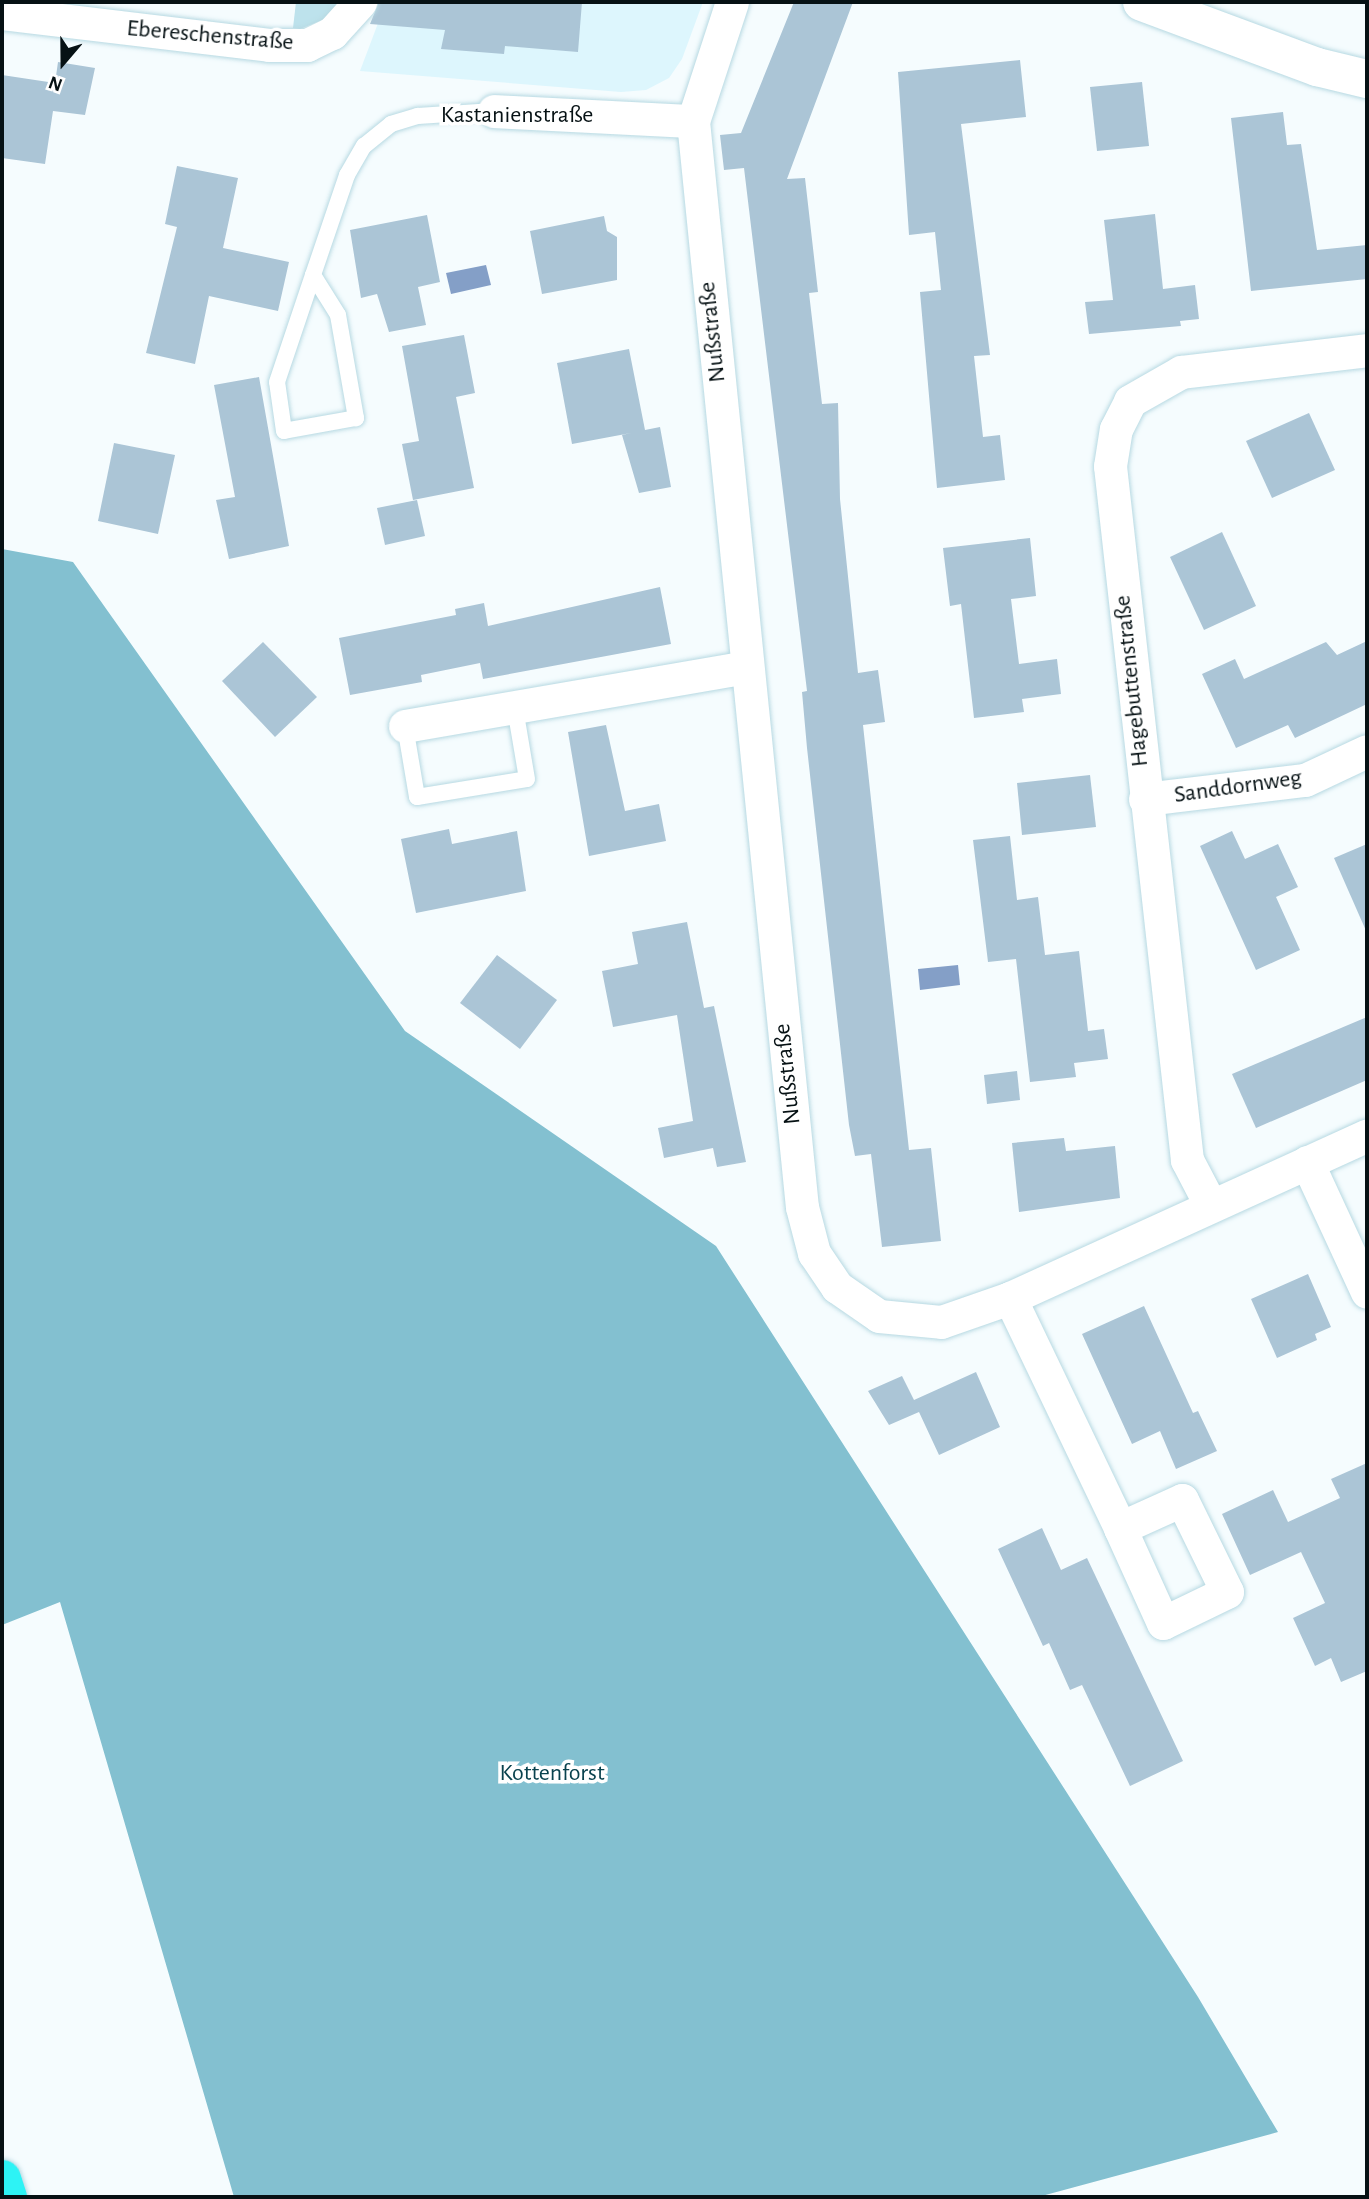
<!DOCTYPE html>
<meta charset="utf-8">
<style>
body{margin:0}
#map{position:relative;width:1369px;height:2199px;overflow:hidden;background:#f5fcfe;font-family:"Alegreya Sans",sans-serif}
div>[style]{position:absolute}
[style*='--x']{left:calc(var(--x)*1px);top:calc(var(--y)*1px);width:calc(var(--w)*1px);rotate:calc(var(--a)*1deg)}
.built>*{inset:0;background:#ddf6fd}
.green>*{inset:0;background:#bde2ec}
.forest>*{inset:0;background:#83c0d0}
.water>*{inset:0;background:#849fc7}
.building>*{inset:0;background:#abc5d6}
.roads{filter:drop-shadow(0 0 2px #b7d9e2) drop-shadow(0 0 2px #b7d9e2)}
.service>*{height:16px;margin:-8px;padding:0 8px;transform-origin:8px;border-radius:8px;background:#fff}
.minor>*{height:33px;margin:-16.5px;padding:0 16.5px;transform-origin:16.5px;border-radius:16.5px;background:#fff}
.tertiary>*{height:38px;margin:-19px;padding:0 19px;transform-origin:19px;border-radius:19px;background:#fff}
.motorway>*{height:38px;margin:-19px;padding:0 19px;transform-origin:19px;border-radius:19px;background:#2df3f5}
span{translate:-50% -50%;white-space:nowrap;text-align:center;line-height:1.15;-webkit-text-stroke:7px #fff;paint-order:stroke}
.street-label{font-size:24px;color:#061114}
.park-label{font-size:24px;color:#09424e}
.frame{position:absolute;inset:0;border:4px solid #061114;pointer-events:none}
.north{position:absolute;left:28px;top:28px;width:70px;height:70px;-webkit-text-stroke:5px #fff;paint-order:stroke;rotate:200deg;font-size:19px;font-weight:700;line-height:28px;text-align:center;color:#061114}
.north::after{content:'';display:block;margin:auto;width:24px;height:32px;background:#061114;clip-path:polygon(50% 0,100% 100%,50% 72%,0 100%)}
</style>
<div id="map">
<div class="built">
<div style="clip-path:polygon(386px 2px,703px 2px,682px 59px,669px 78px,646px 90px,621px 92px,360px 71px)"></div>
</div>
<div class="green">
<div style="clip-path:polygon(296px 2px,313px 2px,342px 5px,332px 16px,300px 29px,293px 28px)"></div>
</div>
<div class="forest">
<div style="clip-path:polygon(2px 549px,73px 562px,405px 1031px,716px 1246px,1198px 1997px,1278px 2132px,1038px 2197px,234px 2197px,60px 1602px,2px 1625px)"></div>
</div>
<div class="water">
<div style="clip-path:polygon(486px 265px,491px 285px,451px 294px,446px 273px)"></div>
<div style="clip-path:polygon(958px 965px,960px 985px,920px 990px,918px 969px)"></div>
</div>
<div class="building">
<div style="clip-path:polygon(379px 2px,582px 2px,578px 52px,505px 46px,504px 54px,441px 49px,445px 30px,370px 24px)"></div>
<div style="clip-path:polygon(794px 2px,853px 2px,787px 179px,805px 178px,818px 292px,809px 293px,822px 404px,838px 403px,840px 499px,858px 673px,878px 670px,885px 722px,863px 725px,891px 985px,909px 1150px,931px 1148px,941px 1241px,882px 1247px,871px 1154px,855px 1156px,849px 1125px,807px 748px,802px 692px,807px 691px,744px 168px,724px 170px,720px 135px,741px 133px)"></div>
<div style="clip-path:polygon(1020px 60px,1026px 117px,961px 124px,990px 355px,974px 356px,983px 437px,1000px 435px,1005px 480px,937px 488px,920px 292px,941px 290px,935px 232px,909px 235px,898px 72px)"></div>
<div style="clip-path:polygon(58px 62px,95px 68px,85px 115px,53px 111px,45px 164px,2px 158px,2px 75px,55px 83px)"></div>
<div style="clip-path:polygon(1142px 82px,1149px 146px,1097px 151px,1090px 87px)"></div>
<div style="clip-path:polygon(1283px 112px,1287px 145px,1301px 144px,1317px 250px,1367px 245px,1367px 279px,1251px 291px,1231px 118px)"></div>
<div style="clip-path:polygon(177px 166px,238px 178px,223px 248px,289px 262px,278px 311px,209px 296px,195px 364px,146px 353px,177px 227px,165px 224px)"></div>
<div style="clip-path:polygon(1155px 214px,1163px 289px,1195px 285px,1199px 319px,1180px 321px,1181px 326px,1089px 334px,1085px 302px,1113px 300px,1104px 220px)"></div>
<div style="clip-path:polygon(427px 215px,440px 282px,418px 287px,426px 325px,389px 332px,377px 294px,361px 298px,350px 230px)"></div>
<div style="clip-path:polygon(604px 216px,607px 231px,617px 237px,617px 280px,542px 294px,530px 231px)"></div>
<div style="clip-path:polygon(464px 335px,475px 393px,456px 397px,474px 488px,413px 500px,402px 444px,419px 441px,402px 346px)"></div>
<div style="clip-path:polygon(629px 349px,645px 430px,660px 427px,671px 487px,639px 493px,622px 435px,631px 433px,572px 444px,557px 363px)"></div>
<div style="clip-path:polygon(259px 377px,289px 546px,229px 559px,216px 500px,235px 497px,214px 385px)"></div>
<div style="clip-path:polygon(1309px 413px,1335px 470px,1272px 498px,1246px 441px)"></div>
<div style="clip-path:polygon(114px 443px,175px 455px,158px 534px,98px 521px)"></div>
<div style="clip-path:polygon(417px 500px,425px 536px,385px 545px,377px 508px)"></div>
<div style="clip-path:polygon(1222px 532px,1256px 606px,1204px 630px,1170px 557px)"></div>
<div style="clip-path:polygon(1030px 538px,1036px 596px,1011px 599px,1019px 664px,1057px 659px,1061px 694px,1022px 699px,1024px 712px,974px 718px,961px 604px,950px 606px,943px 548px)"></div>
<div style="clip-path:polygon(660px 587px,671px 644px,483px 679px,480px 663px,421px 675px,422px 682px,350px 695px,339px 638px,456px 615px,455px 609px,484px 603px,488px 626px)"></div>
<div style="clip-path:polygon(1367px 641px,1367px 704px,1295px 738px,1288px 725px,1236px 748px,1202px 674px,1235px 659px,1244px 679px,1326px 642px,1337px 655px)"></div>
<div style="clip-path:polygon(263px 642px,317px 697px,275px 737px,222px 681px)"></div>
<div style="clip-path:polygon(606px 725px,625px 811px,659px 804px,666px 841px,589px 856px,568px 732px)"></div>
<div style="clip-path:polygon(1090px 775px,1096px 827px,1022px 835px,1017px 783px)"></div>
<div style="clip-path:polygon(449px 829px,452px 844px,517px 831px,526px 891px,416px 913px,401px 839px)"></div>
<div style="clip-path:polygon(1232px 831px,1245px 859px,1278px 844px,1298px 887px,1276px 897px,1300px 950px,1256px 970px,1200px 846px)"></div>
<div style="clip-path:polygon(1010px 836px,1017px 900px,1038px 897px,1045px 955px,1079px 951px,1088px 1031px,1104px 1029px,1108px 1059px,1074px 1063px,1076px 1077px,1030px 1082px,1016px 959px,988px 962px,973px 840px)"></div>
<div style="clip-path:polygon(1367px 844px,1367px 933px,1334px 858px)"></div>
<div style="clip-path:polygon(687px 922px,704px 1008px,714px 1006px,746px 1162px,717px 1167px,713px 1148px,664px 1158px,658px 1128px,693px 1121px,677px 1015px,613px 1027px,602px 971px,638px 964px,632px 932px)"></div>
<div style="clip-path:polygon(497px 955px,557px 1000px,520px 1049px,460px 1003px)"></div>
<div style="clip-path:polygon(1367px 1017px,1367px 1080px,1256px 1128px,1232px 1074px)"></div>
<div style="clip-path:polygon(1017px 1071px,1020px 1100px,987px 1104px,984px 1075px)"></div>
<div style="clip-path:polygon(1064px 1138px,1066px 1151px,1115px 1146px,1120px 1198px,1019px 1212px,1012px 1143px)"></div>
<div style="clip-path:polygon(1308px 1274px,1331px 1327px,1315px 1334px,1317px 1340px,1277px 1358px,1251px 1299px)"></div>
<div style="clip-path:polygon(1144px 1306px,1193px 1413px,1198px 1411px,1217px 1451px,1176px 1469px,1160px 1431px,1132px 1444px,1082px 1334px)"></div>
<div style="clip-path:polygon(976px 1372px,1000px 1427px,939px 1455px,919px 1412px,889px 1425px,868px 1391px,902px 1376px,914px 1400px)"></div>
<div style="clip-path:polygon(1367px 1463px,1367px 1671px,1341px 1682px,1331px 1658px,1315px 1666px,1293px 1618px,1325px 1603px,1301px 1552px,1250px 1575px,1222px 1514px,1273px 1490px,1288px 1522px,1340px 1498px,1331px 1479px)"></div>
<div style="clip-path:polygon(1042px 1528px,1061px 1570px,1087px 1558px,1183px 1761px,1130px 1786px,1082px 1685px,1070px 1690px,1049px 1643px,1043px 1646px,998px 1549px)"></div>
</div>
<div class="roads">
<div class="service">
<div style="--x:313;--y:275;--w:47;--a:58"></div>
<div style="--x:338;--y:315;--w:105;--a:80.1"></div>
<div style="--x:356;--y:418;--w:73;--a:169.8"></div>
<div style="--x:284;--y:431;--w:49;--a:-98.1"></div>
<div style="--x:277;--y:382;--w:113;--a:-71.4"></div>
<div style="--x:313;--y:275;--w:106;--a:-71.2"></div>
<div style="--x:347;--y:175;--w:34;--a:-60"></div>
<div style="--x:364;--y:146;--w:35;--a:-39"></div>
<div style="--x:391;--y:124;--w:28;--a:-17"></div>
<div style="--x:418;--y:116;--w:76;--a:-3.8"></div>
<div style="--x:405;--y:726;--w:72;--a:80.4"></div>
<div style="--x:417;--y:797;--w:111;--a:-9.3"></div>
<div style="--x:527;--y:779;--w:72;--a:-99.6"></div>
</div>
<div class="minor">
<div style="--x:732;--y:2;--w:125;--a:108.1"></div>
<div style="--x:693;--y:121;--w:1091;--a:84.27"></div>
<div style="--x:802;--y:1207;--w:48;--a:75.4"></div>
<div style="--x:814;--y:1253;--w:41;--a:55.9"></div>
<div style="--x:837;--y:1287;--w:51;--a:34.6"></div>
<div style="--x:879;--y:1316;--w:62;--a:5.5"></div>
<div style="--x:941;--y:1322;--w:73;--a:-19.2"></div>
<div style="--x:1010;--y:1298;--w:392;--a:-24.5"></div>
<div style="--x:2;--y:13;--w:269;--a:6.8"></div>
<div style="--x:269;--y:45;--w:38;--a:0"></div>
<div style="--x:307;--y:45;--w:28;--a:-26"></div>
<div style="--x:332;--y:33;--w:42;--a:-47.9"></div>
<div style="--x:494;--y:111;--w:199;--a:2.9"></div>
<div style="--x:405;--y:726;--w:345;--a:-9.8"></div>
<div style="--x:1145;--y:799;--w:161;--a:-6.8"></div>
<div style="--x:1305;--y:780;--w:68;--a:-25.1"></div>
<div style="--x:1307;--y:1162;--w:143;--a:65.2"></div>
<div style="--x:1210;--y:1204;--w:50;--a:-117.6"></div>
<div style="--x:1187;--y:1160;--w:698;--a:-96.33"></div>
<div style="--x:1110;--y:466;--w:37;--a:-81"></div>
<div style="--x:1116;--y:429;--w:31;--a:-63"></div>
<div style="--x:1130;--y:401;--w:59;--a:-29.6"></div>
<div style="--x:1181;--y:372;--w:187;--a:-6.7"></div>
<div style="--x:1010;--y:1298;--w:255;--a:64.4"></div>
<div style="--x:1182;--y:1500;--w:102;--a:63.9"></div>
<div style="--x:1227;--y:1592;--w:71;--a:154.2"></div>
<div style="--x:1163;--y:1623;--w:104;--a:-114.4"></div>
<div style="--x:1120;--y:1528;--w:68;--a:-24.3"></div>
</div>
<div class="tertiary">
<div style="--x:1142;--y:2;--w:187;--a:20.4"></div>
<div style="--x:1317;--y:67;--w:51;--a:13.5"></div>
</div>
<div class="motorway">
<div style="--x:2;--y:2179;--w:19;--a:72"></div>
</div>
</div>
<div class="street-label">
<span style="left:210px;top:36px;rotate:5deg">Ebereschenstraße</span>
<span style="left:517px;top:116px">Kastanienstraße</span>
<span style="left:713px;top:332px;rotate:-96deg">Nußstraße</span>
<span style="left:1132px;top:681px;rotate:-96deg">Hagebuttenstraße</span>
<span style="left:1238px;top:787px;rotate:-8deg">Sanddornweg</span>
<span style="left:788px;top:1074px;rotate:-96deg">Nußstraße</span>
</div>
<div class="park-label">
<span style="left:552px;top:1774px">Kottenforst</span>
</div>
<div class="frame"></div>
<div class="north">N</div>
</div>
